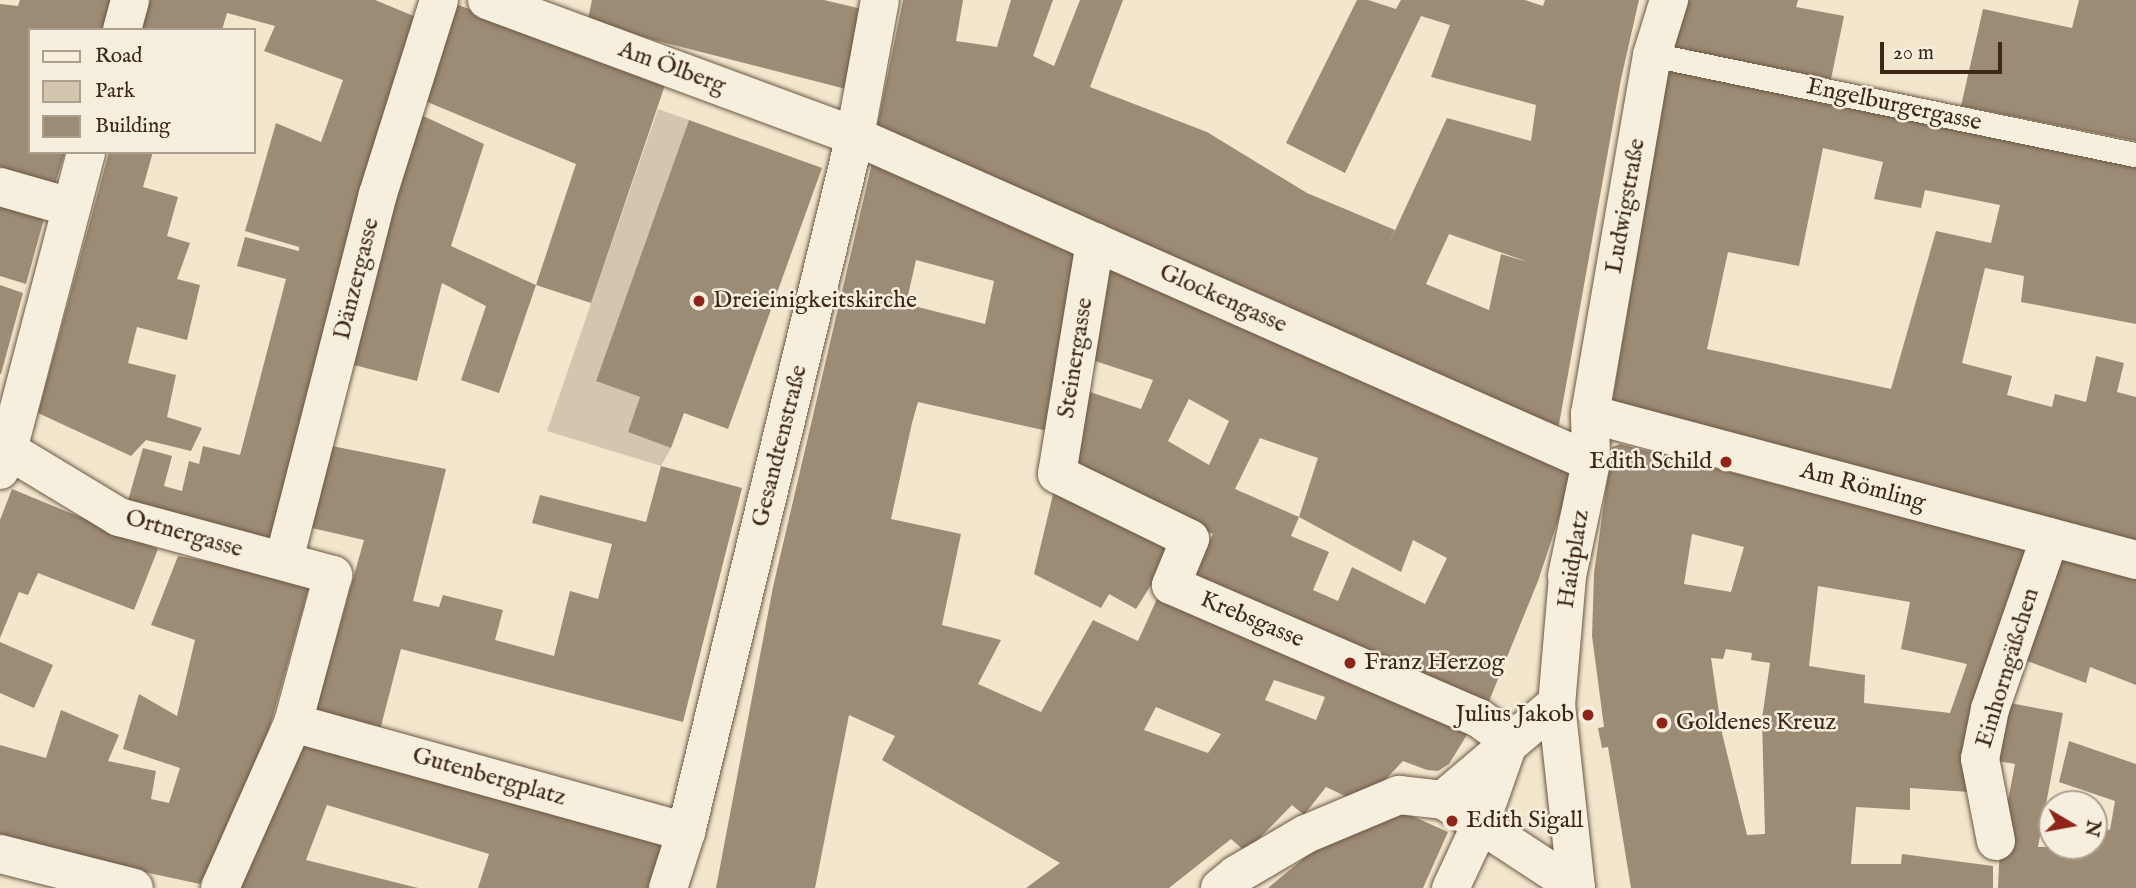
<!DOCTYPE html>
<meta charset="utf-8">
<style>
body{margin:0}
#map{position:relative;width:2136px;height:888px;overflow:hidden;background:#f2e6cd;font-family:"IM FELL English",serif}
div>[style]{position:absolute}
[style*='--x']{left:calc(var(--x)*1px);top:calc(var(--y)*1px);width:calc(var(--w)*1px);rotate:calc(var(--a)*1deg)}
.green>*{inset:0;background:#d3c6ae}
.building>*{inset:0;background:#9c8b75}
.roads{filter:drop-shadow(0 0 2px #6b5843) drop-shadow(0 0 2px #6b5843)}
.service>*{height:24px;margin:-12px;padding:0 12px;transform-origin:12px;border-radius:12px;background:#f7efde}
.pedestrian>*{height:37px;margin:-18.5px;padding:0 18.5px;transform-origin:18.5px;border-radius:18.5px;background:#f7efde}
.minor>*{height:38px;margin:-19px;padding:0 19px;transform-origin:19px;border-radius:19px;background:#f7efde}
.dots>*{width:19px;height:19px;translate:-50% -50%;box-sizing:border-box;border:4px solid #f7efde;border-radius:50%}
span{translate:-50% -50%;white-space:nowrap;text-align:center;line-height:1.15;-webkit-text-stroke:5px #f7efde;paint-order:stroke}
.street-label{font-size:24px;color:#3e2815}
.poi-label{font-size:24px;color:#3e2815}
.left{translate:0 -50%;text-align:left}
.right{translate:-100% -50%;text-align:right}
.legend{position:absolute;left:28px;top:28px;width:228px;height:126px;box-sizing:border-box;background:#f7efde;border:2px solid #ad9f8e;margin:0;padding:9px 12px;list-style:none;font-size:21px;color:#3e2815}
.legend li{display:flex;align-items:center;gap:14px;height:35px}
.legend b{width:35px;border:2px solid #ad9f8e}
.north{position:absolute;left:2038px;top:790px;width:70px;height:70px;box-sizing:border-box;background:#f7efde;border:2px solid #ad9f8e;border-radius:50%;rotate:100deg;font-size:19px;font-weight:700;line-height:28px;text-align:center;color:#3e2815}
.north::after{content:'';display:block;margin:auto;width:24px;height:32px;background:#8f2418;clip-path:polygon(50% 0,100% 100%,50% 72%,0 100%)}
.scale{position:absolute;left:1880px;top:42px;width:122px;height:32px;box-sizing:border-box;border:4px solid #3e2815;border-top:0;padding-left:9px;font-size:21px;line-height:24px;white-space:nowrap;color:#3e2815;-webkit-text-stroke:5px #f7efde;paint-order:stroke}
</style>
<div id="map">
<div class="green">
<div style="clip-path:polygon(658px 109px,689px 120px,596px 381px,640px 397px,628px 432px,671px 448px,661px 466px,547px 431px)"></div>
</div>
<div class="building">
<div style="clip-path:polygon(20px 0,113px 0,104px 30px,30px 30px,30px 152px,65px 152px,51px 197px,0 182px,0 4px,18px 6px)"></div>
<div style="clip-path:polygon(150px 0,375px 0,421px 19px,275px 550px,127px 504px,143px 448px,172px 456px,164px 486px,182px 491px,189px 461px,199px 464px,203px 446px,240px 455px,286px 279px,237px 266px,245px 237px,299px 251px,299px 247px,245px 231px,276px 123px,321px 142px,343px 80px,264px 51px,275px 26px,227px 13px,222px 30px,142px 30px)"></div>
<div style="clip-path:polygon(592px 0,824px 0,866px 10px,846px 89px,587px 23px)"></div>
<div style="clip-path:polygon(evenodd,903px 0,963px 0,956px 41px,997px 47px,1011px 0,1053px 0,1033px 56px,1054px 66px,1080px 0,1123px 0,1090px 87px,1207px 132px,1307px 193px,1395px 230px,1386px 250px,1447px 118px,1531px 141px,1536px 105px,1431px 77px,1450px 25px,1421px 16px,1345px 173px,1286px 143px,1357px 0,1368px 0,1396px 9px,1401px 0,1525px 0,1543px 6px,1545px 0,1639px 0,1621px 79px,1558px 430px,877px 127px,903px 0,1449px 234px,1528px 262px,1501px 254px,1489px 310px,1426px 284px,1449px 234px)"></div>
<div style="clip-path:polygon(1689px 0,1798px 0,1796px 7px,1844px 16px,1831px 79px,1674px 48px)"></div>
<div style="clip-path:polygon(2079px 0,2136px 0,2136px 141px,1961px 106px,1983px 9px,2072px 28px)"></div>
<div style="clip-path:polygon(453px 3px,666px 82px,591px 303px,536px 285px,499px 393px,461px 380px,486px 306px,442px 283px,417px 381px,354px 365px,387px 230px,421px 115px,484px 144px,451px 246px,536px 285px,576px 164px,425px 101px)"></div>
<div style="clip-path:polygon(evenodd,1668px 69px,2136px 167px,2136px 324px,2021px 302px,2024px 276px,1985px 268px,1962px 363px,2012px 376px,2007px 395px,2052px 407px,2055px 394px,2086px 402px,2096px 356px,2124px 363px,2117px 392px,2136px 397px,2136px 541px,1612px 404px,1668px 69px,1823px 148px,1883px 162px,1874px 199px,1921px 208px,1925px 190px,2000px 205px,1991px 243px,1936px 231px,1891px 389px,1707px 349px,1728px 252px,1799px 266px,1823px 148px)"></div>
<div style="clip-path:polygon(689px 120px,822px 168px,728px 429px,684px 413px,671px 448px,628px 432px,640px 397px,596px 381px)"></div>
<div style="clip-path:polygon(109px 152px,153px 152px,143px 187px,178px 197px,167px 236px,190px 243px,177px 279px,200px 285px,187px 340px,137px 327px,128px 363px,176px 375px,167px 417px,202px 428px,191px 451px,146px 440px,131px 456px,38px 413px)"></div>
<div style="clip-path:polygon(evenodd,872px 163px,1083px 256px,1052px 432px,918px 402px,912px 423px,891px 519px,961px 534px,942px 625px,1001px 640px,978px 684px,1041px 712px,1093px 620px,1138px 641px,1160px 592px,1473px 725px,1449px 764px,1438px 771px,1427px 770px,1403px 761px,1362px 804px,1326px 787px,1304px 815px,1292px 805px,1246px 852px,1231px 839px,1169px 888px,1026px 888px,1060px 863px,882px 760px,895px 736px,849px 715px,815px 888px,716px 888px,773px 587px,872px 163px,916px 260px,994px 281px,985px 324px,906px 304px,916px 260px,872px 163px,1274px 680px,1325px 697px,1316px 720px,1265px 700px,1274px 680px,872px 163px,1156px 707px,1221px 734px,1208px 753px,1144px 730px,1156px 707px)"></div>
<div style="clip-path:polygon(0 193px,47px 208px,26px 284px,0 276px)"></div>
<div style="clip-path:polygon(evenodd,1100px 264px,1574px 472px,1538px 581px,1485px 711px,1188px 584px,1213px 534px,1068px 463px,1081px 389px,1141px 409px,1153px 380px,1086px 358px,1100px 264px,1189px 399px,1229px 421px,1209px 465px,1168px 441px,1189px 399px,1100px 264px,1260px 438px,1318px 458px,1299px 517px,1401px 572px,1413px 540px,1447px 558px,1425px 604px,1352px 567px,1338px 601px,1313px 590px,1329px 552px,1291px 536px,1299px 517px,1235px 489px,1260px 438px)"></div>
<div style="clip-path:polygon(0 285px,23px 293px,1px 374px,0 374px)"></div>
<div style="clip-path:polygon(evenodd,1620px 444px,2039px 551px,1970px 792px,1910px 788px,1910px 810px,1856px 807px,1851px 864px,1901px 864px,1902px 854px,1993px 866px,1993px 888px,1631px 888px,1608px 747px,1602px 748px,1598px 728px,1604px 727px,1592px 636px,1594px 573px,1612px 447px,1620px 444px,1692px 534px,1744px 547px,1731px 592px,1684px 584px,1692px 534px,1620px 444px,1818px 586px,1910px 602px,1901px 649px,1967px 664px,1950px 713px,1864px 703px,1865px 675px,1809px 666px,1818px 586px,1620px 444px,1726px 649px,1752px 653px,1751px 660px,1770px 663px,1762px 719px,1765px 834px,1747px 835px,1722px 733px,1711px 658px,1723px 659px,1726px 649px)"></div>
<div style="clip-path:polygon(332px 446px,446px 469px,413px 601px,439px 607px,443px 595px,503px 610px,495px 640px,554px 656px,570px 591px,598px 599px,612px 544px,532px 523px,540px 495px,646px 522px,661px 466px,742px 488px,683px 722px,401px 649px,379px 734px,314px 717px,364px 540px,312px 528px)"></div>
<div style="clip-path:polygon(12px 489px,158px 549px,134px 610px,38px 573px,28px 595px,19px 592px,0 638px,0 520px)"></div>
<div style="clip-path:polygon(1054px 490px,1174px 548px,1136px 609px,1109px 594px,1101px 608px,1034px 574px)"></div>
<div style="clip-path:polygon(2050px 554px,2136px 579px,2136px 685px,2090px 667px,2086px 683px,2019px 658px)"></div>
<div style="clip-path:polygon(178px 556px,250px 569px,309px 587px,267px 737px,246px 797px,200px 884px,0 841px,0 745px,46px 758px,61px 710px,119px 735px,108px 761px,156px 771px,151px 799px,169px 803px,180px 768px,123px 749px,139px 694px,177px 716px,195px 640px,151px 625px)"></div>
<div style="clip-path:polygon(0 642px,53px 665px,34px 708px,0 693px)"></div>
<div style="clip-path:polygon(2004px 702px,2063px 713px,2038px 847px,2094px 846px,2094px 826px,2110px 830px,2115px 801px,2059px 782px,2069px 741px,2136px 764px,2136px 888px,1998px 888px,2000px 842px,2015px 764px,1992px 760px)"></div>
<div style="clip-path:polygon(307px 739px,664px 844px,649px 888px,478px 888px,489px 854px,327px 805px,306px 860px,418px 888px,240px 888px)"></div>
<div style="clip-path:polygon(1394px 808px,1448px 832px,1423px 888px,1268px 888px,1309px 854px)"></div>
</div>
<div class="roads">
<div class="service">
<div style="--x:1652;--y:55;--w:494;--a:11.7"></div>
</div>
<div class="pedestrian">
<div style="--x:1567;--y:576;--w:128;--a:94.9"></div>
<div style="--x:1556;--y:704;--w:185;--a:83.8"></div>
<div style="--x:1443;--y:800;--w:159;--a:33.2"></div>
<div style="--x:1450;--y:888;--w:68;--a:-64.9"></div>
<div style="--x:1479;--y:826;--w:90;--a:-70.6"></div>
</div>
<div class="minor">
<div style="--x:487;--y:0;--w:392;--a:20.3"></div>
<div style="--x:855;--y:136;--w:805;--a:23.89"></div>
<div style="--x:122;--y:30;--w:31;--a:-75"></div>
<div style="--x:0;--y:187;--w:73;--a:15.9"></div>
<div style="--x:1095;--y:242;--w:235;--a:99.3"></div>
<div style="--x:1057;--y:474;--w:148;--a:26"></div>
<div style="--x:1190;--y:539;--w:50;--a:112.4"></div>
<div style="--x:1171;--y:585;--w:335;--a:23.4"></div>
<div style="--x:1479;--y:718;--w:38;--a:37"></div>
<div style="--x:1590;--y:414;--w:565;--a:14.97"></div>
<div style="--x:8;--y:450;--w:130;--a:31.1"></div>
<div style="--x:119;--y:517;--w:222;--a:15.2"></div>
<div style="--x:333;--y:575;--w:153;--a:105.1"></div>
<div style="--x:293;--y:723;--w:180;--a:113.9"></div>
<div style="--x:0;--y:470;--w:22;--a:-68"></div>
<div style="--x:8;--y:450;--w:308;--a:-75.3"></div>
<div style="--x:284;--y:560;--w:378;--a:-75.6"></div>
<div style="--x:378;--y:194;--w:203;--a:-72.5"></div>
<div style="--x:1567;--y:576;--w:116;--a:-78.1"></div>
<div style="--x:1591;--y:462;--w:48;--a:-91.2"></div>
<div style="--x:1590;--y:414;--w:364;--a:-80.2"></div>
<div style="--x:1652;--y:55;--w:58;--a:-72.8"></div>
<div style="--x:293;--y:723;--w:408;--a:15.5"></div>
<div style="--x:1996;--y:841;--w:84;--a:-101"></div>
<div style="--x:1980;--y:759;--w:51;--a:-78.7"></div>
<div style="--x:1990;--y:709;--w:182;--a:-70.8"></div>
<div style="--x:0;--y:854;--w:138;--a:14.2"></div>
<div style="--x:668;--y:888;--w:59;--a:-72.2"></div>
<div style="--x:686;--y:832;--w:716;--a:-76.35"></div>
<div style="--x:855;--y:136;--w:138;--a:-79.6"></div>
<div style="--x:1220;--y:888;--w:21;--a:-39"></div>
<div style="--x:1236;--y:875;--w:81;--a:-30.4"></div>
<div style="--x:1306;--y:834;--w:101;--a:-22.8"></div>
<div style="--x:1399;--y:795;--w:44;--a:6.5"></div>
<div style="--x:1443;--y:800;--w:148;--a:-40.3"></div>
</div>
</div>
<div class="dots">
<div style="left:699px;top:301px;background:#8f2418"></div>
<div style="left:1726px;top:462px;background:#8f2418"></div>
<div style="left:1350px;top:663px;background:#8f2418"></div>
<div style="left:1588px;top:715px;background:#8f2418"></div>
<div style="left:1662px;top:723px;background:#8f2418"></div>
<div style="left:1452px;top:821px;background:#8f2418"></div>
</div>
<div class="street-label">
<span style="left:672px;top:68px;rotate:20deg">Am Ölberg</span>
<span style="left:1894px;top:105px;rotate:12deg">Engelburgergasse</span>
<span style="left:1626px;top:206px;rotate:-80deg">Ludwigstraße</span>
<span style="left:357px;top:279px;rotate:-76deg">Dänzergasse</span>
<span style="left:1223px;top:299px;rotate:24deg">Glockengasse</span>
<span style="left:1076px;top:358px;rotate:-81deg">Steinergasse</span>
<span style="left:780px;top:446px;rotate:-76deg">Gesandtenstraße</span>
<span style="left:1863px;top:487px;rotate:15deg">Am Römling</span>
<span style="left:184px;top:534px;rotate:16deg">Ortnergasse</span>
<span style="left:1574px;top:559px;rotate:-81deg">Haidplatz</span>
<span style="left:1252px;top:620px;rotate:23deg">Krebsgasse</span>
<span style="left:2008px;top:668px;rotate:-73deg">Einhorngäßchen</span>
<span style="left:489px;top:777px;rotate:16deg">Gutenbergplatz</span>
</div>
<div class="poi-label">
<span class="left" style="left:713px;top:301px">Dreieinigkeitskirche</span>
<span class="right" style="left:1712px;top:462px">Edith Schild</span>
<span class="left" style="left:1364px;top:663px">Franz Herzog</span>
<span class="right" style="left:1574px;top:715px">Julius Jakob</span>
<span class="left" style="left:1676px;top:723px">Goldenes Kreuz</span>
<span class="left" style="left:1466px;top:821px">Edith Sigall</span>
</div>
<ul class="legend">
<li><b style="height:9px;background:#f7efde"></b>Road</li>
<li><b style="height:19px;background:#d3c6ae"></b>Park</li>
<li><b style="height:19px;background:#9c8b75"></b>Building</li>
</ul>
<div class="north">N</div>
<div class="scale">20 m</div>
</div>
